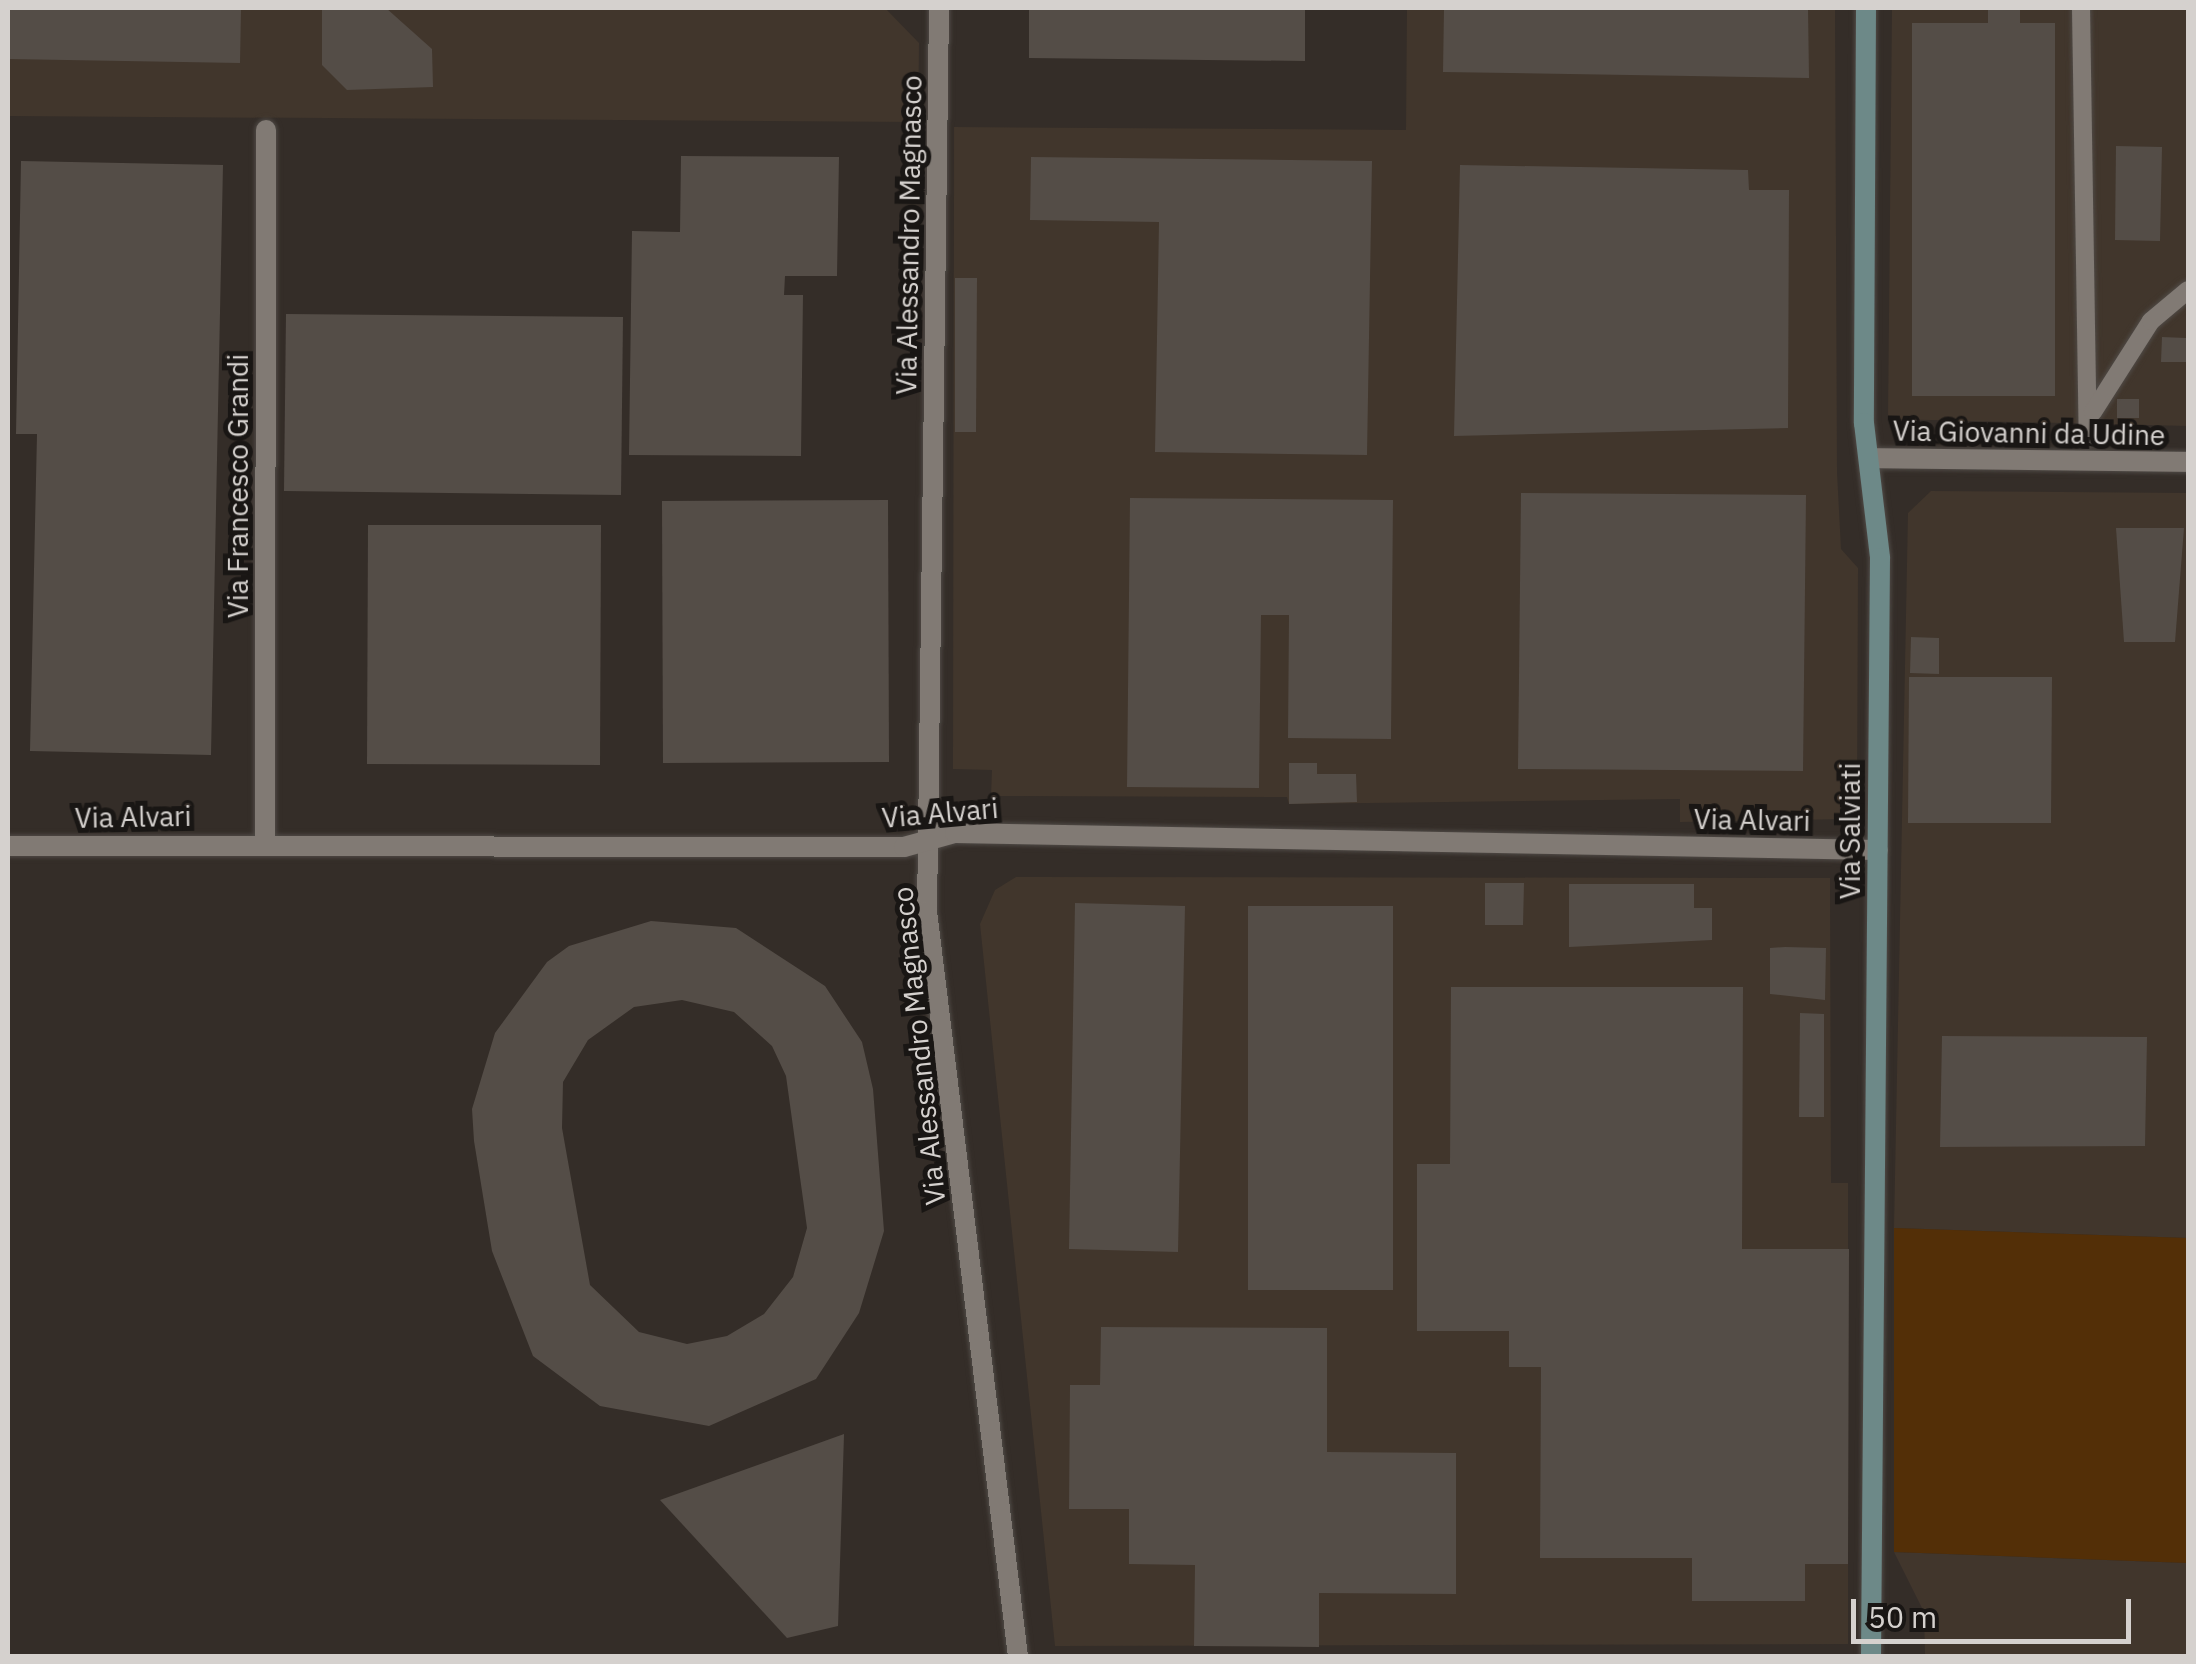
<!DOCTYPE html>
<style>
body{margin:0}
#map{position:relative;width:2196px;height:1664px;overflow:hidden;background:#342d28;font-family:"IBM Plex Sans",sans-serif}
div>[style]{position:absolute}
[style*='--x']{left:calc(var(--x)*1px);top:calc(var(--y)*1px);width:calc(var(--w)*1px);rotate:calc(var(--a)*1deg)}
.built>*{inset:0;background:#41362c}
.green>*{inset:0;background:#532f07}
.building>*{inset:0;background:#544d47}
.roads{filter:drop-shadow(0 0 2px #4f4a46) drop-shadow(0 0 2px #4f4a46)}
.lane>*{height:18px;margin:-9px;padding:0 9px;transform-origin:9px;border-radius:9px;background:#817a74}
.street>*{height:20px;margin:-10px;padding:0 10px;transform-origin:10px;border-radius:10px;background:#817a74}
.secondary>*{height:20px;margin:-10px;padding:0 10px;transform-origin:10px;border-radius:10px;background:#6d8988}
span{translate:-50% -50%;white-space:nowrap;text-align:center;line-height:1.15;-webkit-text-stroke:10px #191614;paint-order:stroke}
.street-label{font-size:28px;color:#d5d1ce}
.frame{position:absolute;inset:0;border:10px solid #d5d1ce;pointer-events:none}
.scale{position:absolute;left:1851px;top:1599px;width:280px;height:45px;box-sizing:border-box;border:5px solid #d5d1ce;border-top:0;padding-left:12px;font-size:30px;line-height:35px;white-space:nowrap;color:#d5d1ce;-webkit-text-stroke:8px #191614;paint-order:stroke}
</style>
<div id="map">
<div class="built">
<div style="clip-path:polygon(8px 8px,885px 8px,919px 43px,918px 122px,8px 116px)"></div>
<div style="clip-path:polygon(1407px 8px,1835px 8px,1837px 472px,1841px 549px,1858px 568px,1857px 804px,1847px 819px,1680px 822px,1680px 799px,1289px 804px,1287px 797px,991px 796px,992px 770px,953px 769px,954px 127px,1406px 130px)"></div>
<div style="clip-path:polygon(1892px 8px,2188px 8px,2188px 426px,1888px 419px)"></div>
<div style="clip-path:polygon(1931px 491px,2188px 493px,2188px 1238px,1894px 1228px,1908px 513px)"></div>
<div style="clip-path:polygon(1016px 877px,1830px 878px,1831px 1183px,1848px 1183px,1848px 1644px,1055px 1646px,980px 924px,995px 890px)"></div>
<div style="clip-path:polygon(1894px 1552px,2188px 1563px,2188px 1656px,1925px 1656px,1924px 1612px)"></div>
</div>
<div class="green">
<div style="clip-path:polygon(1894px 1228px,2188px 1238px,2188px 1563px,1894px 1552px)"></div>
</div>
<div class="building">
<div style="clip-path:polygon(8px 8px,241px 8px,240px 63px,8px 59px)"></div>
<div style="clip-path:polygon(322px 8px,386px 8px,432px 49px,433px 87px,347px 90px,322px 65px)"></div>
<div style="clip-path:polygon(1029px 8px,1305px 8px,1305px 61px,1029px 58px)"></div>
<div style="clip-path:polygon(1444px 8px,1808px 8px,1809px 78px,1443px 72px)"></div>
<div style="clip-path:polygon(1988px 8px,2020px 8px,2020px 23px,2055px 23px,2055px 396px,1912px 396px,1912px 23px,1988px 23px)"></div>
<div style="clip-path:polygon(2116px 146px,2162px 147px,2160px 241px,2115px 240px)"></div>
<div style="clip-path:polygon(681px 156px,839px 157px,837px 276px,785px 276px,784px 295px,803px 295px,801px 456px,629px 455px,632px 231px,680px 232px)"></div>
<div style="clip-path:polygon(1031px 157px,1372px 161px,1367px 455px,1155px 452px,1159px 222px,1030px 220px)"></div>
<div style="clip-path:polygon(21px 161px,223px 165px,211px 755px,30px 751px,37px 434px,16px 434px)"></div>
<div style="clip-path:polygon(1460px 165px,1748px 170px,1749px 190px,1789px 190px,1788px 428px,1454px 436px)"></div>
<div style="clip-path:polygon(955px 278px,977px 278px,976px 432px,955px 432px)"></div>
<div style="clip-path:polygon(286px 314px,623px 317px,621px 495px,284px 491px)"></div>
<div style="clip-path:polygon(2162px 337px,2186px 338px,2186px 362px,2161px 362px)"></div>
<div style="clip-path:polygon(2117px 399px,2139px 399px,2139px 418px,2117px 418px)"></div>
<div style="clip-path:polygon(1521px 493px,1806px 495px,1803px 771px,1518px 769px)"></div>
<div style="clip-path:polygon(1130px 498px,1393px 500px,1391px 739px,1288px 738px,1289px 615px,1261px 615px,1259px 788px,1127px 787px)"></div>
<div style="clip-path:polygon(888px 500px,889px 762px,663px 763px,662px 501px)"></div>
<div style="clip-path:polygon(368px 525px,601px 525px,600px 765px,367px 764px)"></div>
<div style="clip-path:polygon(2116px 528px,2184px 528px,2175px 642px,2124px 642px)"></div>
<div style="clip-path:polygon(1911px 637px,1939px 638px,1939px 674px,1910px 673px)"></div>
<div style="clip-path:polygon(1909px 677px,2052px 677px,2051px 823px,1908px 823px)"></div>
<div style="clip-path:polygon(1289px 763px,1317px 763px,1317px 774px,1356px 774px,1357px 802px,1289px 804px)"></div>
<div style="clip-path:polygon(1485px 883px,1524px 883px,1523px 925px,1485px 925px)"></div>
<div style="clip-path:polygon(1569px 884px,1694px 884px,1694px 908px,1712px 908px,1712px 940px,1569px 947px)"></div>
<div style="clip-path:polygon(1075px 903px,1185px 906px,1178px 1252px,1069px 1249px)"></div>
<div style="clip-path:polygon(1248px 906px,1393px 906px,1393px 1290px,1248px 1290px)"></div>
<div style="clip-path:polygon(evenodd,651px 921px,736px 928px,825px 986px,862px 1042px,873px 1089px,884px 1231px,859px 1313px,816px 1379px,709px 1426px,600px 1406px,533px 1356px,492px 1251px,474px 1141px,472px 1109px,495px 1033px,547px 962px,569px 946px,651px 921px,682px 1000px,734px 1012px,772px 1046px,786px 1076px,807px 1228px,793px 1277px,764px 1314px,727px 1336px,687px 1344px,639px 1332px,590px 1285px,562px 1128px,563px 1082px,588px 1040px,634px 1007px,682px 1000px)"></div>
<div style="clip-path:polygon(1785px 947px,1826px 948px,1825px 1000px,1770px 994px,1770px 948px)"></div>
<div style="clip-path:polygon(1451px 987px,1743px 987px,1742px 1249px,1849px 1249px,1848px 1564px,1805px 1564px,1805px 1601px,1692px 1601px,1692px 1558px,1540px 1558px,1541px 1367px,1509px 1367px,1509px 1331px,1417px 1331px,1417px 1164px,1450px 1164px)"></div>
<div style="clip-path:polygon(1800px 1013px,1824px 1014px,1824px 1117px,1799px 1117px)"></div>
<div style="clip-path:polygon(1942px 1036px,2147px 1037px,2145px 1146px,1940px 1147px)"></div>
<div style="clip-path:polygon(1101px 1327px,1327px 1328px,1327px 1452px,1456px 1453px,1456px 1594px,1319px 1593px,1319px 1647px,1194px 1646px,1195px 1565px,1129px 1564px,1129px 1509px,1069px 1509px,1070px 1385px,1100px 1385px)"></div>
<div style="clip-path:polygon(844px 1434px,838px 1626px,787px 1638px,660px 1500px)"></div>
</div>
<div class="roads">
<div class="lane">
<div style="--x:2081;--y:8;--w:430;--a:89.1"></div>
<div style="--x:2093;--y:412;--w:108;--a:-57.5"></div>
<div style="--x:2151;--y:321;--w:48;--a:-40"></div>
</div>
<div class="street">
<div style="--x:939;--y:8;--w:903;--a:90.76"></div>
<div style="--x:927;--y:911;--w:751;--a:83.04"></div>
<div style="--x:1869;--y:458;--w:319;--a:0.7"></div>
<div style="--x:265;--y:842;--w:712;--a:-89.92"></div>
<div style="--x:8;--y:846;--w:896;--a:0.06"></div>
<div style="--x:904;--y:847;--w:53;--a:-15.4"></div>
<div style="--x:955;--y:833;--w:923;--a:1.06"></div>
</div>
<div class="secondary">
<div style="--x:1866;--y:8;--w:415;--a:90.3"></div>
<div style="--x:1864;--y:423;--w:136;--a:83.2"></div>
<div style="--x:1880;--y:558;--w:1098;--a:90.47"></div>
</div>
</div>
<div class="street-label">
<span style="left:909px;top:235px;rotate:-89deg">Via Alessandro Magnasco</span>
<span style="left:2029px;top:433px;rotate:1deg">Via Giovanni da Udine</span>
<span style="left:238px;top:486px;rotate:-90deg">Via Francesco Grandi</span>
<span style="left:940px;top:813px;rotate:-5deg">Via Alvari</span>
<span style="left:133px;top:817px;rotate:-1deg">Via Alvari</span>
<span style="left:1752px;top:820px;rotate:1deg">Via Alvari</span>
<span style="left:1850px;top:831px;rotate:-90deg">Via Salviati</span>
<span style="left:919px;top:1046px;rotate:-96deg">Via Alessandro Magnasco</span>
</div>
<div class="frame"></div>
<div class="scale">50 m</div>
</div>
